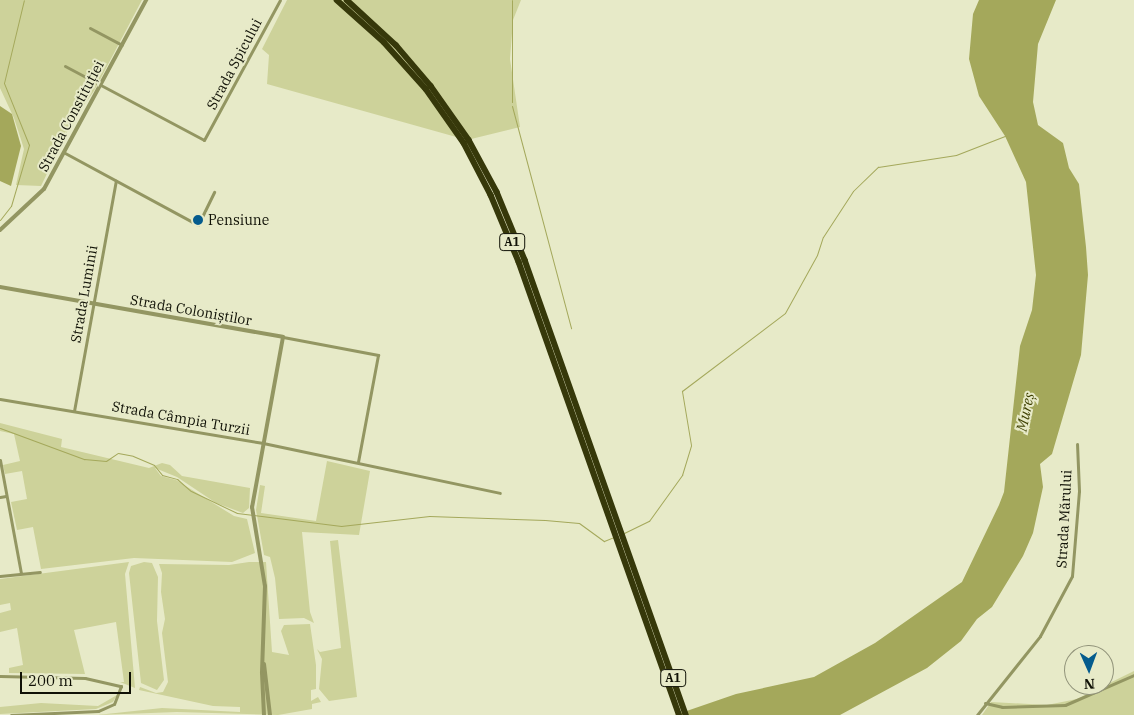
<!DOCTYPE html>
<meta charset="utf-8">
<style>
body{margin:0}
#map{position:relative;width:1134px;height:715px;overflow:hidden;background:#e7eac8;font-family:"IBM Plex Serif",serif}
div>[style]{position:absolute}
[style*='--x']{left:calc(var(--x)*1px);top:calc(var(--y)*1px);width:calc(var(--w)*1px);rotate:calc(var(--a)*1deg)}
.green>*{inset:0;background:#cdd29a}
.water>*{inset:0;background:#a4a85b}
.stream>*{height:1px;margin:-0.5px;padding:0 0.5px;transform-origin:0.5px;border-radius:0.5px;background:#a4a85b}
.minor>*{height:3px;margin:-1.5px;padding:0 1.5px;transform-origin:1.5px;border-radius:1.5px;background:#939662}
.tertiary>*{height:4px;margin:-2px;padding:0 2px;transform-origin:2px;border-radius:2px;background:#939662}
.motorway>*{height:5.5px;margin:-2.75px;padding:0 2.75px;transform-origin:2.75px;border-radius:2.75px;background:#36380a}
.dots>*{width:14px;height:14px;translate:-50% -50%;box-sizing:border-box;border:2px solid #e7eac8;border-radius:50%}
span{translate:-50% -50%;white-space:nowrap;text-align:center;line-height:1.15;-webkit-text-stroke:4px #e7eac8;paint-order:stroke}
.shield-label span{padding:1px 4px;background:#e7eac8;border:1px solid;border-radius:4px;-webkit-text-stroke-width:0}
.shield-label{font-size:12px;color:#101106;font-weight:700}
.street-label{font-size:14px;color:#101106}
.poi-label{font-size:14px;color:#101106}
.left{translate:0 -50%;text-align:left}
.water-label{font-size:15px;color:#3d3f00;font-style:italic}
.north{position:absolute;left:1064px;top:645px;width:50px;height:50px;box-sizing:border-box;background:#e7eac8;border:1px solid #91937a;border-radius:50%;rotate:178deg;font-size:14px;font-weight:700;line-height:20px;text-align:center;color:#101106}
.north::after{content:'';display:block;margin:auto;width:18px;height:22px;background:#045b8d;clip-path:polygon(50% 0,100% 100%,50% 72%,0 100%)}
.scale{position:absolute;left:20px;top:672px;width:111px;height:22px;box-sizing:border-box;border:2px solid #101106;border-top:0;padding-left:6px;font-size:15px;line-height:18px;white-space:nowrap;color:#101106;-webkit-text-stroke:4px #e7eac8;paint-order:stroke}
</style>
<div id="map">
<div class="green">
<div style="clip-path:polygon(0 0,142px 0,94px 91px,72px 122px,41px 186px,16px 185px,24px 149px,14px 118px,0 88px)"></div>
<div style="clip-path:polygon(287px 0,521px 0,513px 20px,510px 59px,520px 127px,467px 140px,267px 84px,269px 55px,262px 49px)"></div>
<div style="clip-path:polygon(0 423px,62px 439px,61px 447px,149px 468px,162px 463px,170px 465px,182px 476px,250px 488px,249px 508px,243px 513px,216px 503px,177px 477px,155px 468px,161px 476px,176px 480px,234px 516px,247px 519px,255px 553px,232px 562px,134px 558px,41px 569px,33px 527px,17px 530px,11px 502px,27px 499px,22px 471px,5px 474px,3px 465px,20px 461px,14px 434px,0 431px)"></div>
<div style="clip-path:polygon(327px 461px,370px 471px,359px 535px,302px 532px,310px 612px,314px 623px,304px 618px,279px 619px,275px 578px,270px 557px,264px 555px,256px 510px,260px 485px,265px 486px,261px 513px,316px 521px)"></div>
<div style="clip-path:polygon(338px 540px,357px 697px,329px 701px,319px 689px,322px 659px,317px 649px,320px 652px,341px 648px,330px 541px)"></div>
<div style="clip-path:polygon(129px 562px,125px 574px,135px 688px,120px 682px,124px 682px,116px 622px,74px 630px,85px 674px,9px 673px,9px 668px,23px 665px,17px 628px,0 632px,0 613px,11px 610px,10px 603px,0 605px,0 579px)"></div>
<div style="clip-path:polygon(144px 562px,152px 563px,158px 577px,157px 621px,164px 680px,157px 690px,141px 683px,129px 573px,131px 566px)"></div>
<div style="clip-path:polygon(249px 562px,266px 562px,272px 652px,289px 655px,281px 631px,284px 625px,310px 624px,316px 665px,316px 689px,311px 690px,311px 701px,318px 697px,321px 702px,312px 704px,312px 709px,278px 715px,177px 712px,97px 715px,162px 708px,240px 712px,240px 707px,213px 706px,139px 690px,140px 687px,156px 693px,163px 692px,168px 682px,162px 633px,165px 619px,161px 592px,162px 573px,159px 564px,229px 565px)"></div>
<div style="clip-path:polygon(1134px 671px,1134px 715px,982px 715px,991px 702px,1047px 705px,1077px 699px)"></div>
<div style="clip-path:polygon(117px 695px,113px 702px,96px 709px,0 714px,0 707px,41px 703px,98px 706px)"></div>
</div>
<div class="water">
<div style="clip-path:polygon(979px 0,1056px 0,1038px 44px,1033px 102px,1038px 125px,1063px 143px,1069px 168px,1079px 184px,1086px 247px,1088px 275px,1081px 355px,1052px 454px,1040px 464px,1043px 487px,1033px 533px,1023px 556px,992px 607px,977px 619px,961px 641px,927px 668px,840px 715px,675px 715px,736px 694px,814px 677px,875px 643px,962px 582px,999px 505px,1004px 492px,1020px 346px,1032px 310px,1036px 275px,1026px 182px,1005px 136px,979px 96px,969px 59px,973px 14px)"></div>
<div style="clip-path:polygon(0 106px,12px 114px,21px 146px,11px 186px,0 181px)"></div>
</div>
<div class="stream">
<div style="--x:512;--y:0;--w:102;--a:90"></div>
<div style="--x:512;--y:106;--w:230;--a:75.1"></div>
<div style="--x:0;--y:220;--w:18;--a:-52"></div>
<div style="--x:11;--y:206;--w:64;--a:-73.6"></div>
<div style="--x:29;--y:145;--w:67;--a:-112"></div>
<div style="--x:4;--y:83;--w:85;--a:-76.5"></div>
<div style="--x:0;--y:428;--w:90;--a:20.3"></div>
<div style="--x:84;--y:459;--w:22;--a:5"></div>
<div style="--x:106;--y:461;--w:14;--a:-34"></div>
<div style="--x:118;--y:453;--w:15;--a:11"></div>
<div style="--x:133;--y:456;--w:23;--a:23"></div>
<div style="--x:154;--y:465;--w:13;--a:51"></div>
<div style="--x:162;--y:475;--w:16;--a:15"></div>
<div style="--x:177;--y:479;--w:18;--a:41"></div>
<div style="--x:191;--y:491;--w:51;--a:25.6"></div>
<div style="--x:237;--y:513;--w:105;--a:7.1"></div>
<div style="--x:341;--y:526;--w:89;--a:-6.5"></div>
<div style="--x:429;--y:516;--w:116;--a:2"></div>
<div style="--x:545;--y:520;--w:34;--a:5"></div>
<div style="--x:579;--y:523;--w:31;--a:36"></div>
<div style="--x:604;--y:541;--w:11;--a:-22"></div>
<div style="--x:624;--y:533;--w:28;--a:-26"></div>
<div style="--x:649;--y:521;--w:57;--a:-54.3"></div>
<div style="--x:682;--y:475;--w:31;--a:-73"></div>
<div style="--x:691;--y:445;--w:55;--a:-99.5"></div>
<div style="--x:682;--y:391;--w:129;--a:-37.1"></div>
<div style="--x:785;--y:313;--w:66;--a:-61.1"></div>
<div style="--x:817;--y:255;--w:19;--a:-72"></div>
<div style="--x:823;--y:237;--w:55;--a:-56.9"></div>
<div style="--x:853;--y:191;--w:35;--a:-44"></div>
<div style="--x:878;--y:167;--w:79;--a:-8.7"></div>
<div style="--x:956;--y:155;--w:53;--a:-21.2"></div>
</div>
<div class="minor">
<div style="--x:90;--y:28;--w:36;--a:28"></div>
<div style="--x:65;--y:66;--w:157;--a:28"></div>
<div style="--x:204;--y:140;--w:159;--a:-61.5"></div>
<div style="--x:65;--y:153;--w:151;--a:28.4"></div>
<div style="--x:198;--y:225;--w:37;--a:-64"></div>
<div style="--x:283;--y:337;--w:97;--a:10.7"></div>
<div style="--x:378;--y:355;--w:109;--a:100.6"></div>
<div style="--x:0;--y:399;--w:267;--a:9.5"></div>
<div style="--x:263;--y:443;--w:242;--a:11.9"></div>
<div style="--x:74;--y:411;--w:234;--a:-79.7"></div>
<div style="--x:0;--y:460;--w:115;--a:79.5"></div>
<div style="--x:0;--y:497;--w:6;--a:-9"></div>
<div style="--x:0;--y:576;--w:40;--a:-5.7"></div>
<div style="--x:0;--y:676;--w:85;--a:1.3"></div>
<div style="--x:85;--y:678;--w:37;--a:13"></div>
<div style="--x:121;--y:686;--w:19;--a:111"></div>
<div style="--x:114;--y:704;--w:17;--a:156"></div>
<div style="--x:98;--y:711;--w:87;--a:177.4"></div>
<div style="--x:985;--y:703;--w:17;--a:13"></div>
<div style="--x:1002;--y:707;--w:63;--a:-1.8"></div>
<div style="--x:1065;--y:705;--w:75;--a:-23.5"></div>
<div style="--x:977;--y:715;--w:101;--a:-51.4"></div>
<div style="--x:1040;--y:636;--w:68;--a:-61.9"></div>
<div style="--x:1072;--y:576;--w:85;--a:-85.3"></div>
<div style="--x:1079;--y:491;--w:47;--a:-92.4"></div>
</div>
<div class="tertiary">
<div style="--x:0;--y:230;--w:60;--a:-43"></div>
<div style="--x:44;--y:189;--w:215;--a:-61.6"></div>
<div style="--x:0;--y:287;--w:287;--a:10"></div>
<div style="--x:283;--y:337;--w:173;--a:100.3"></div>
<div style="--x:252;--y:507;--w:80;--a:80.7"></div>
<div style="--x:265;--y:586;--w:87;--a:92"></div>
<div style="--x:262;--y:673;--w:42;--a:87.3"></div>
<div style="--x:264;--y:664;--w:51;--a:83.3"></div>
</div>
<div class="motorway">
<div style="--x:337;--y:0;--w:63;--a:41.8"></div>
<div style="--x:384;--y:42;--w:63;--a:48.2"></div>
<div style="--x:426;--y:89;--w:66;--a:54.9"></div>
<div style="--x:464;--y:143;--w:59;--a:62.6"></div>
<div style="--x:491;--y:195;--w:73;--a:67.3"></div>
<div style="--x:519;--y:262;--w:480;--a:70.5"></div>
<div style="--x:347;--y:0;--w:67;--a:42.6"></div>
<div style="--x:396;--y:45;--w:54;--a:49.5"></div>
<div style="--x:431;--y:86;--w:66;--a:54.9"></div>
<div style="--x:469;--y:140;--w:59;--a:61.7"></div>
<div style="--x:497;--y:192;--w:74;--a:67.6"></div>
<div style="--x:525;--y:260;--w:483;--a:70.5"></div>
</div>
<div class="dots">
<div style="left:198px;top:220px;background:#045b8d"></div>
</div>
<div class="shield-label">
<span style="left:512px;top:242px">A1</span>
<span style="left:673px;top:678px">A1</span>
</div>
<div class="street-label">
<span style="left:234px;top:64px;rotate:-62deg">Strada Spicului</span>
<span style="left:71px;top:116px;rotate:-62deg">Strada Constituției</span>
<span style="left:84px;top:294px;rotate:-80deg">Strada Luminii</span>
<span style="left:191px;top:310px;rotate:10deg">Strada Coloniștilor</span>
<span style="left:181px;top:418px;rotate:10deg">Strada Câmpia Turzii</span>
<span style="left:1064px;top:519px;rotate:-87deg">Strada Mărului</span>
</div>
<div class="poi-label">
<span class="left" style="left:208px;top:220px">Pensiune</span>
</div>
<div class="water-label">
<span style="left:1025px;top:412px;rotate:-78deg">Mureș</span>
</div>
<div class="north">N</div>
<div class="scale">200 m</div>
</div>
